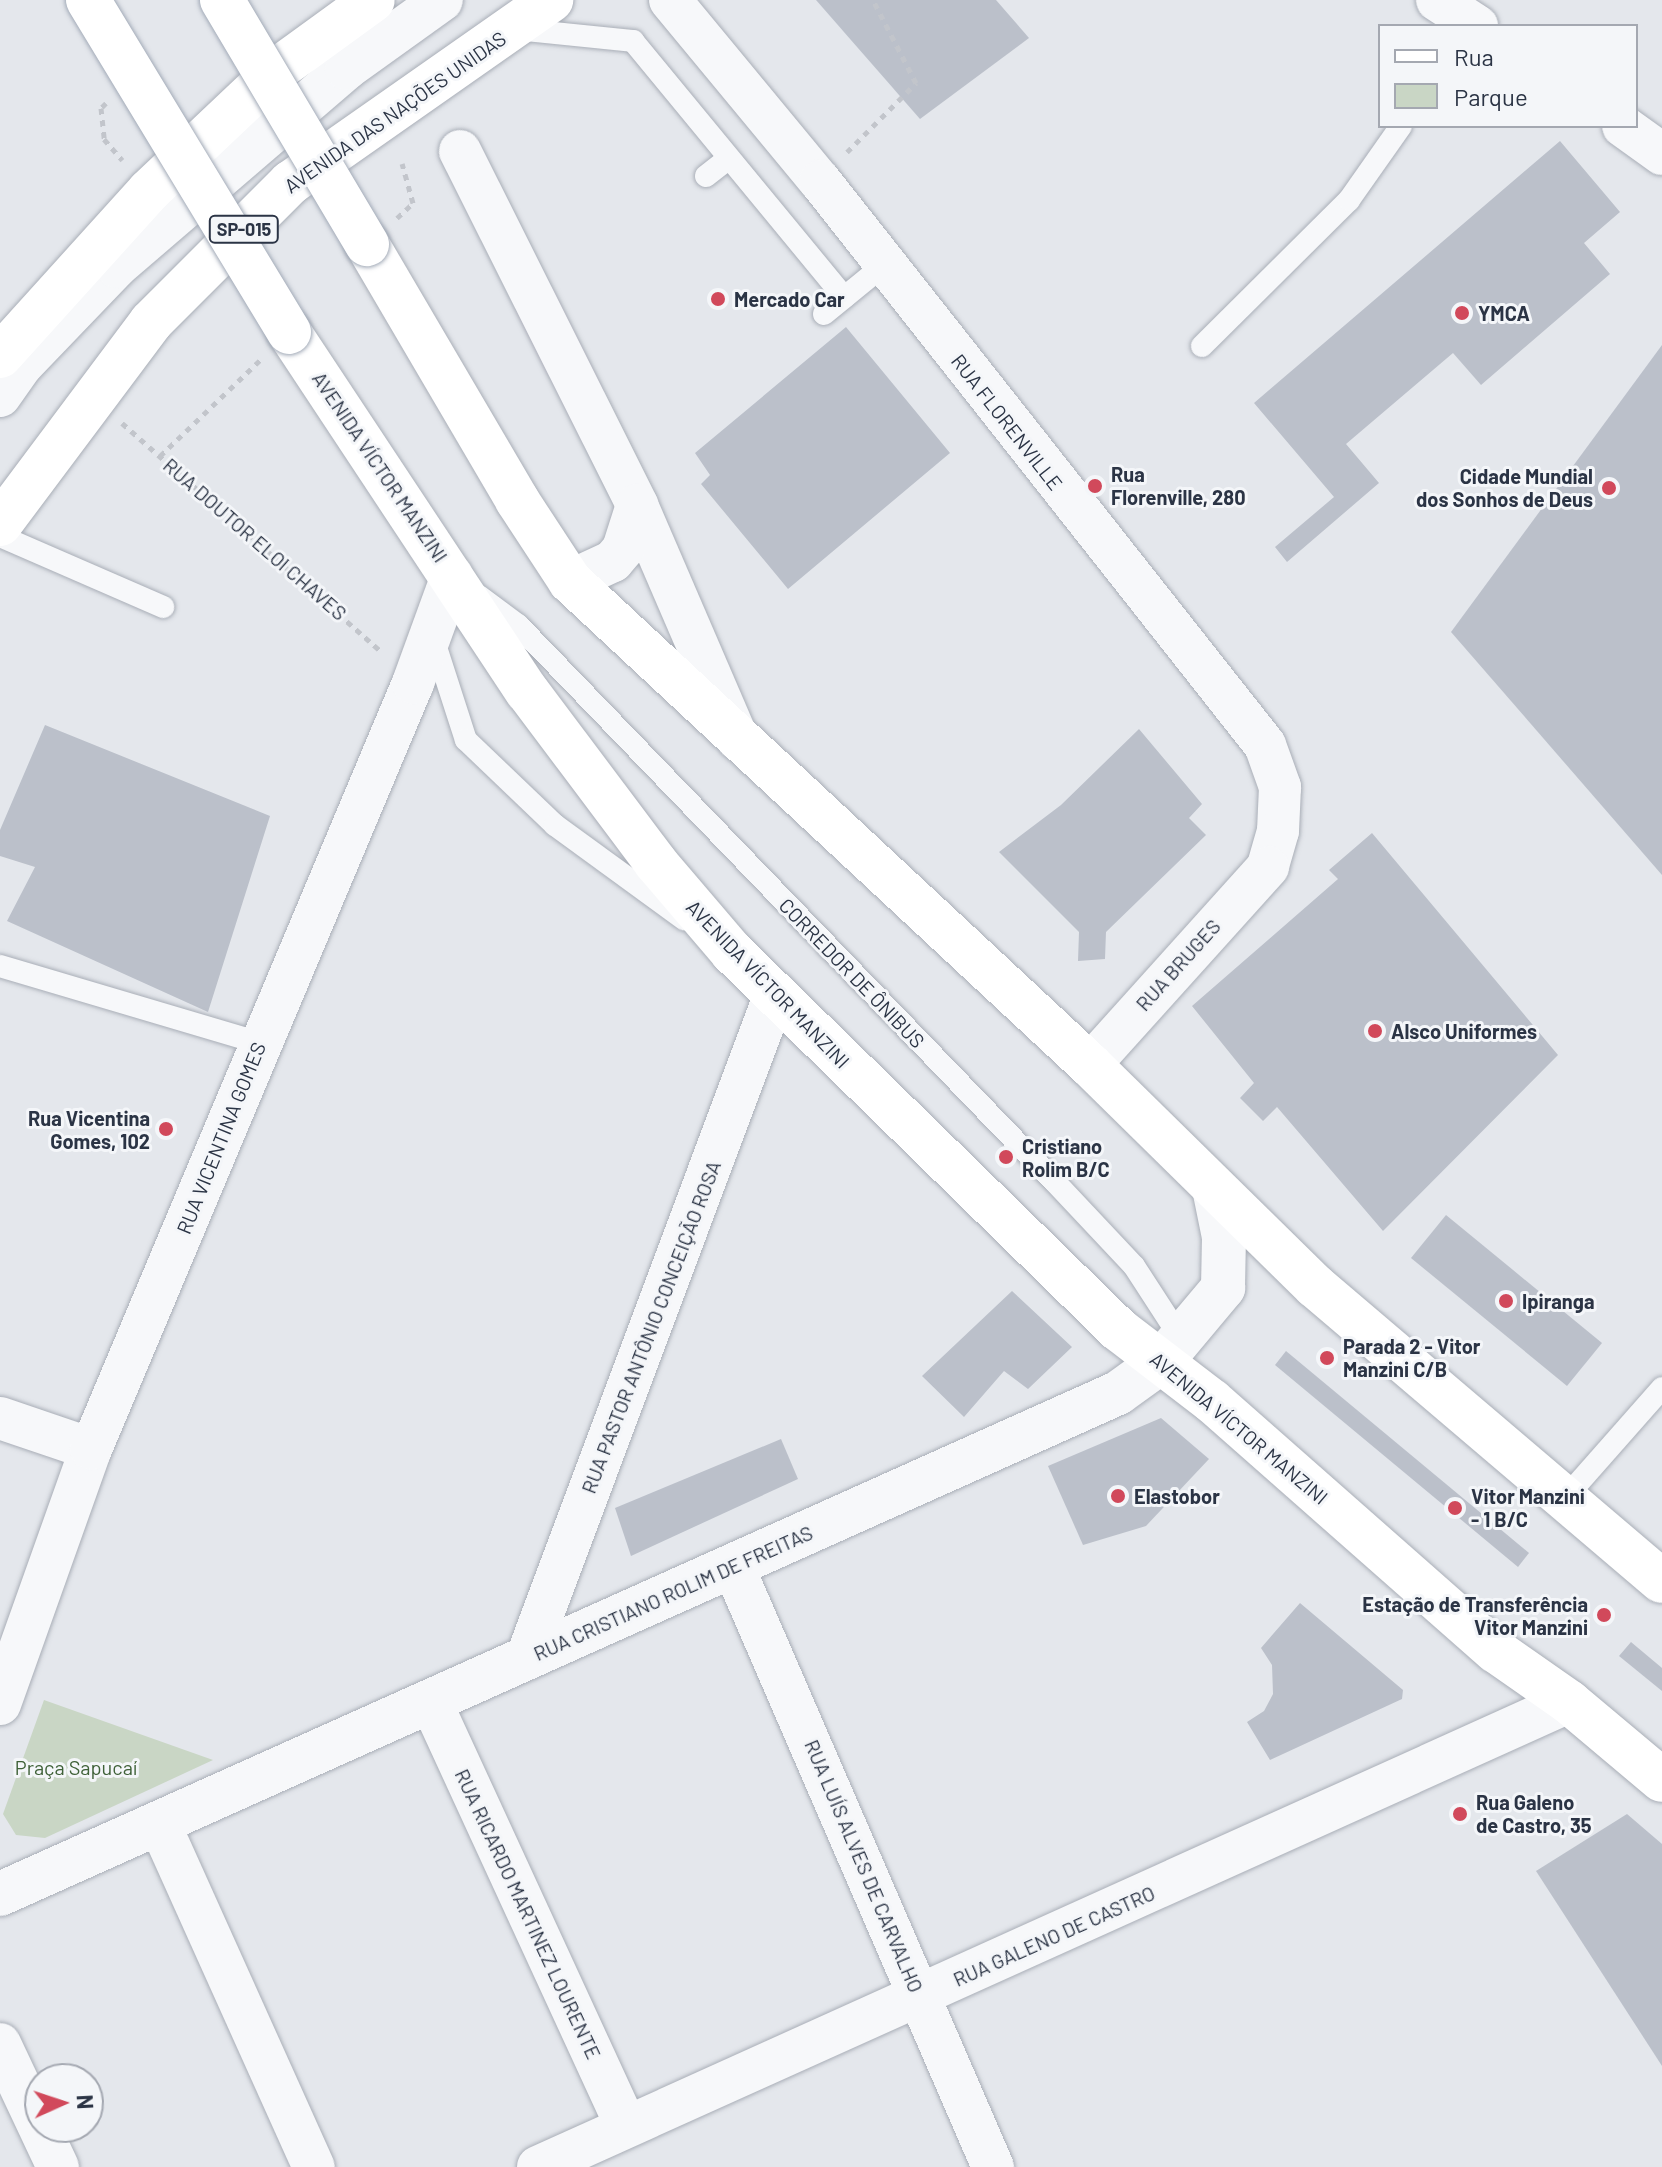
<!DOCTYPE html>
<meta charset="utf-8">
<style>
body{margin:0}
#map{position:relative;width:1662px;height:2167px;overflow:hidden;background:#e4e7ec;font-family:Barlow,sans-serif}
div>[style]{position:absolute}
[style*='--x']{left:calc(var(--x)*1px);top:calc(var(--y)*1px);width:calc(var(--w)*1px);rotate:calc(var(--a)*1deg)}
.green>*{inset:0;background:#c9d6c5}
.building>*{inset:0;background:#bbc0ca}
.path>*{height:5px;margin-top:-2.5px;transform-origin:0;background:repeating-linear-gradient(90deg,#c2c5cb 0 6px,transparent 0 12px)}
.roads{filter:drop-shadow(0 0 2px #a9aeb7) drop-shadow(0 0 2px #a9aeb7)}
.service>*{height:22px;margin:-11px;padding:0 11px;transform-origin:11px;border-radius:11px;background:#f7f8fa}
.minor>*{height:42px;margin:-21px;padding:0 21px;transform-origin:21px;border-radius:21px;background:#f7f8fa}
.tertiary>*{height:44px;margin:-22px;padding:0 22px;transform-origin:22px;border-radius:22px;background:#f7f8fa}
.primary>*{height:44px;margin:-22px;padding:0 22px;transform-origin:22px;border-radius:22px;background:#fff}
.trunk>*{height:44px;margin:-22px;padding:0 22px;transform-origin:22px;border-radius:22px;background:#fff}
.bridges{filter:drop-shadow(0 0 2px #a3abb8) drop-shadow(0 0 2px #a3abb8)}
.primary-bridge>*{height:44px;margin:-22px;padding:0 22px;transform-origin:22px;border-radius:22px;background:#fff}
.dots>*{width:22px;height:22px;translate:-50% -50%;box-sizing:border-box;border:4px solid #f4f6f9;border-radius:50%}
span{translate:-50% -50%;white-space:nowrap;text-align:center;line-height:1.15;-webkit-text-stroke:6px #f4f6f9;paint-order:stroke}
.shield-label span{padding:2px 6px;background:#f4f6f9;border:2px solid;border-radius:6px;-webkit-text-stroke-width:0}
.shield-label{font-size:18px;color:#2b3445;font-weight:700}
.street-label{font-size:20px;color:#2b3445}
.poi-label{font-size:20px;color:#2b3445;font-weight:700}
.left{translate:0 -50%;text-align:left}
.right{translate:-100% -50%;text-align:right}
.park-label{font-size:20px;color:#3f6138}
.legend{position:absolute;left:1378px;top:24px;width:260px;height:104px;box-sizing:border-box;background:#f4f6f9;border:2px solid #a4a8b1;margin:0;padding:10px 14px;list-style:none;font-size:24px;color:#2b3445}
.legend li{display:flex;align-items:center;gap:16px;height:40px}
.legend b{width:40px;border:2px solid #a4a8b1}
.north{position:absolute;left:24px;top:2063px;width:80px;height:80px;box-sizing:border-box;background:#f4f6f9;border:2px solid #a4a8b1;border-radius:50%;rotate:87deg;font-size:22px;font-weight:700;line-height:32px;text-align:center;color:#2b3445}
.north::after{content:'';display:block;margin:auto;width:28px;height:36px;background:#d1495b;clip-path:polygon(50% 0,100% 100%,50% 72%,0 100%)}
</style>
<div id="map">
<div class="green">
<div style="clip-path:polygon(44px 1700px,213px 1760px,45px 1838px,16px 1835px,3px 1814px)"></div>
</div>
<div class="building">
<div style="clip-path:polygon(816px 0,996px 0,1029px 38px,920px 119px)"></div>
<div style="clip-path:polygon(1560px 141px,1620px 212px,1584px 243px,1610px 274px,1481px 385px,1453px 353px,1346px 444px,1379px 483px,1287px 562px,1275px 547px,1334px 497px,1254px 403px)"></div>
<div style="clip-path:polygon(846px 327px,950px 453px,788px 589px,701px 484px,710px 475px,695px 453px)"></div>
<div style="clip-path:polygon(1662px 345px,1662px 875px,1451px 632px)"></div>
<div style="clip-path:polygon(45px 725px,270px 816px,208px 1012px,7px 921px,35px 867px,0 856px,0 830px)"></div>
<div style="clip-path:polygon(1139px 729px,1202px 804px,1189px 818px,1206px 835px,1106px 932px,1105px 959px,1078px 961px,1079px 932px,999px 852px,1061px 805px)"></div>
<div style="clip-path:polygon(1372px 833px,1558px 1055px,1383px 1231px,1277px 1107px,1263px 1121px,1240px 1098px,1254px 1083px,1192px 1006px,1338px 879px,1329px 870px)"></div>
<div style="clip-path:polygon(1446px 1215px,1602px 1343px,1567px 1386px,1411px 1258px)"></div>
<div style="clip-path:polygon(1012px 1291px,1072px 1347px,1028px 1389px,1004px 1371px,964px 1417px,922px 1376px)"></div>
<div style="clip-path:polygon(1286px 1351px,1529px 1553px,1518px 1567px,1275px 1365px)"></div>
<div style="clip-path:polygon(1161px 1418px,1209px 1459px,1146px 1526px,1083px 1545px,1048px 1466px)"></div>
<div style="clip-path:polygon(781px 1439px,798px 1479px,631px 1556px,615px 1508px)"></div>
<div style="clip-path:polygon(1300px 1603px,1403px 1690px,1402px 1699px,1270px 1760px,1247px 1722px,1264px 1711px,1273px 1694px,1272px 1665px,1261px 1648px)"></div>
<div style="clip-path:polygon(1631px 1642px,1662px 1668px,1662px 1691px,1619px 1656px)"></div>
<div style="clip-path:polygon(1627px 1814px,1662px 1844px,1662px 2066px,1536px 1871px)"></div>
</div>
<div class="path">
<div style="--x:106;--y:103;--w:7;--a:135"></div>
<div style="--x:101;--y:108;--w:31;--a:84"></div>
<div style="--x:104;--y:139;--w:28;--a:49"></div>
<div style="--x:847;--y:152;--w:98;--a:-45"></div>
<div style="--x:916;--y:83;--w:93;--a:-117.4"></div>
<div style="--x:397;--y:218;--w:22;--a:-43"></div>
<div style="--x:413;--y:203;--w:41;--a:-105.4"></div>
<div style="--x:122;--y:423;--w:346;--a:41.4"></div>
<div style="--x:160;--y:456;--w:139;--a:-43.8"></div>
</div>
<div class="roads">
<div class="service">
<div style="--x:515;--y:29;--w:119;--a:5.8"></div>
<div style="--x:633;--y:41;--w:332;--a:50.5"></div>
<div style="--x:706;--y:176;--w:28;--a:-38"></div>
<div style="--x:824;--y:314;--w:79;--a:-39.3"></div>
<div style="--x:1202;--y:346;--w:207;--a:-44.8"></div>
<div style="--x:1349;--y:200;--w:90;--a:-54.9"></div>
<div style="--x:0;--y:536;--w:178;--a:23.5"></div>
<div style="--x:479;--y:596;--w:49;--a:36.6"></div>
<div style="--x:518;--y:625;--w:774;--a:46.05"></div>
<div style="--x:1055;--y:1182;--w:115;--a:46.8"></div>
<div style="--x:1134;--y:1266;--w:92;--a:57"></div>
<div style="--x:433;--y:638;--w:107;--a:72.1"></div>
<div style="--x:466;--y:740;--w:123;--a:43.7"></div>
<div style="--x:555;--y:825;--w:160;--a:36.1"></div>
<div style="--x:0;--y:966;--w:271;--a:16.5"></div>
<div style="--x:1566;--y:1497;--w:145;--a:-48.6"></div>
</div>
<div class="minor">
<div style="--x:670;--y:0;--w:235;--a:50.4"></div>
<div style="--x:820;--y:181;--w:718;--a:51.73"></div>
<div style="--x:1265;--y:745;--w:45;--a:70.3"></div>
<div style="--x:1280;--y:787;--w:44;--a:92.6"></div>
<div style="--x:1278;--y:831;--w:37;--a:106"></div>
<div style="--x:1268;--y:867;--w:266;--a:132"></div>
<div style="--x:1437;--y:0;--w:48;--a:33"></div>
<div style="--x:1623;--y:126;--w:48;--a:35.7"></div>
<div style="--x:460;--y:151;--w:396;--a:63.4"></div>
<div style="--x:637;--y:505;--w:255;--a:66.7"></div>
<div style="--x:0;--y:396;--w:38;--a:-55"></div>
<div style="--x:22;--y:365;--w:136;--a:-46.2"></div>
<div style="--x:116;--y:267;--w:303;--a:-40.7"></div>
<div style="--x:346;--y:69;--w:118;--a:-35.7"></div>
<div style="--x:570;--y:581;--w:47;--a:-24.9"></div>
<div style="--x:613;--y:561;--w:16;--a:-50"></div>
<div style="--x:623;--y:549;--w:46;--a:-72.3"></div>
<div style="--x:0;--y:1418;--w:96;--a:18.8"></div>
<div style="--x:733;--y:1566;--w:655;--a:66.61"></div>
<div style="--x:526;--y:1659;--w:710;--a:-69.47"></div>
<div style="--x:431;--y:1702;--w:467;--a:65.3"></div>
<div style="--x:0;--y:1704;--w:271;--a:-70.4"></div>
<div style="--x:91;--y:1449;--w:831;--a:-67.2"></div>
<div style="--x:413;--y:683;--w:114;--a:-70"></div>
<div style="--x:160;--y:1825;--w:375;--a:65.8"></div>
<div style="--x:0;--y:2044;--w:136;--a:64.8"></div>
<div style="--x:538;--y:2167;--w:1131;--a:-24.28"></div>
</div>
<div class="tertiary">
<div style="--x:0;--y:1894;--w:1225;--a:-24.14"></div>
<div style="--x:1118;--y:1393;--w:53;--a:-35.8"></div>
<div style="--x:1161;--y:1362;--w:97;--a:-50"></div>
<div style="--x:1223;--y:1288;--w:51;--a:-88.9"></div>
<div style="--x:1224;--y:1237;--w:50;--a:-101.5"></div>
</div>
<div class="primary">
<div style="--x:367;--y:244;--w:297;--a:59.6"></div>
<div style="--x:517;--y:500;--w:97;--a:56.8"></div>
<div style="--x:570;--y:581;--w:710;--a:42.95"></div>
<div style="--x:1090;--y:1065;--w:315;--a:44.5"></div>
<div style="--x:1315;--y:1286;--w:455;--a:40.4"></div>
<div style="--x:289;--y:332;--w:431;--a:56.5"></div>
<div style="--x:527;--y:691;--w:215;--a:53.1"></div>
<div style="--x:656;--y:863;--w:117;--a:49.5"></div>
<div style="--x:732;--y:952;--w:540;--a:44.32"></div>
<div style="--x:1118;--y:1329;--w:118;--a:37.5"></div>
<div style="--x:1212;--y:1401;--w:378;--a:41.4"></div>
<div style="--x:1496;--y:1651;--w:89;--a:34.9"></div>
<div style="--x:1569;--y:1702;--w:121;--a:40"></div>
</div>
<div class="trunk">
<div style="--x:0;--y:356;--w:222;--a:-47.9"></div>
<div style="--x:149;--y:191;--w:178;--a:-43.4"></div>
<div style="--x:278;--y:69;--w:117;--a:-36"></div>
<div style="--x:0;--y:524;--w:252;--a:-53.2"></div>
<div style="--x:151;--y:322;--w:197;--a:-45"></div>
<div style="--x:290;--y:183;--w:319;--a:-35"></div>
</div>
</div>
<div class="bridges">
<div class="primary-bridge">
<div style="--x:88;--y:0;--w:388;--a:58.8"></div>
<div style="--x:222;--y:0;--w:284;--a:59.3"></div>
</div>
</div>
<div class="dots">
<div style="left:718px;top:299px;background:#d1495b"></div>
<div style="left:1462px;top:313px;background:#d1495b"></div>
<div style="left:1095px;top:486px;background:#d1495b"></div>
<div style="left:1609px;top:488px;background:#d1495b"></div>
<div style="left:1375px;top:1031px;background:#d1495b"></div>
<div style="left:166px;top:1129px;background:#d1495b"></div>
<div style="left:1006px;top:1157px;background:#d1495b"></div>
<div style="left:1506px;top:1301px;background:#d1495b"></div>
<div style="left:1327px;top:1358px;background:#d1495b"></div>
<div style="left:1118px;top:1496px;background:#d1495b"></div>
<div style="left:1455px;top:1508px;background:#d1495b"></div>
<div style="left:1604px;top:1615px;background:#d1495b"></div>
<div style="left:1460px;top:1814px;background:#d1495b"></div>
</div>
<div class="shield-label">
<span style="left:244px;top:229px">SP-015</span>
</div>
<div class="street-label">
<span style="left:395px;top:112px;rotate:-35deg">AVENIDA DAS NAÇÕES UNIDAS</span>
<span style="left:1007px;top:422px;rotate:52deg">RUA FLORENVILLE</span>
<span style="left:380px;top:467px;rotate:56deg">AVENIDA VÍCTOR MANZINI</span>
<span style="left:255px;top:539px;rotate:41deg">RUA DOUTOR ELOI CHAVES</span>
<span style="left:1178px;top:965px;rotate:-48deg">RUA BRUGES</span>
<span style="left:852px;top:973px;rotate:46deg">CORREDOR DE ÔNIBUS</span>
<span style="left:768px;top:984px;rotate:46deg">AVENIDA VÍCTOR MANZINI</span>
<span style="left:221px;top:1138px;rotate:-68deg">RUA VICENTINA GOMES</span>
<span style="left:651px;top:1327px;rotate:-69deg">RUA PASTOR ANTÔNIO CONCEIÇÃO ROSA</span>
<span style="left:1239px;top:1428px;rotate:40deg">AVENIDA VÍCTOR MANZINI</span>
<span style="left:673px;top:1593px;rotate:-24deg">RUA CRISTIANO ROLIM DE FREITAS</span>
<span style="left:864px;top:1866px;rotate:67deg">RUA LUÍS ALVES DE CARVALHO</span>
<span style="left:528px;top:1914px;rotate:65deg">RUA RICARDO MARTINEZ LOURENTE</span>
<span style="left:1054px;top:1936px;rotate:-24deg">RUA GALENO DE CASTRO</span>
</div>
<div class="poi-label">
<span class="left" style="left:734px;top:299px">Mercado Car</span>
<span class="left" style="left:1478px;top:313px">YMCA</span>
<span class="left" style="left:1111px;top:486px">Rua<br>Florenville, 280</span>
<span class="right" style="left:1593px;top:488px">Cidade Mundial<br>dos Sonhos de Deus</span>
<span class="left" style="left:1391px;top:1031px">Alsco Uniformes</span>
<span class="right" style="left:150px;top:1130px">Rua Vicentina<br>Gomes, 102</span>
<span class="left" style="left:1022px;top:1158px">Cristiano<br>Rolim B/C</span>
<span class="left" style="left:1522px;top:1301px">Ipiranga</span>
<span class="left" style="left:1343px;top:1358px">Parada 2 - Vitor<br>Manzini C/B</span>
<span class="left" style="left:1134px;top:1496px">Elastobor</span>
<span class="left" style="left:1471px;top:1508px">Vitor Manzini<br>- 1 B/C</span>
<span class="right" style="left:1588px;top:1616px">Estação de Transferência<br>Vitor Manzini</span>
<span class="left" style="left:1476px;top:1814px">Rua Galeno<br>de Castro, 35</span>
</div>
<div class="park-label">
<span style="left:76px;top:1767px">Praça Sapucaí</span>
</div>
<ul class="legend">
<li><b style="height:10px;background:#fff"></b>Rua</li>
<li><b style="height:22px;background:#c9d6c5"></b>Parque</li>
</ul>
<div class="north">N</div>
</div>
